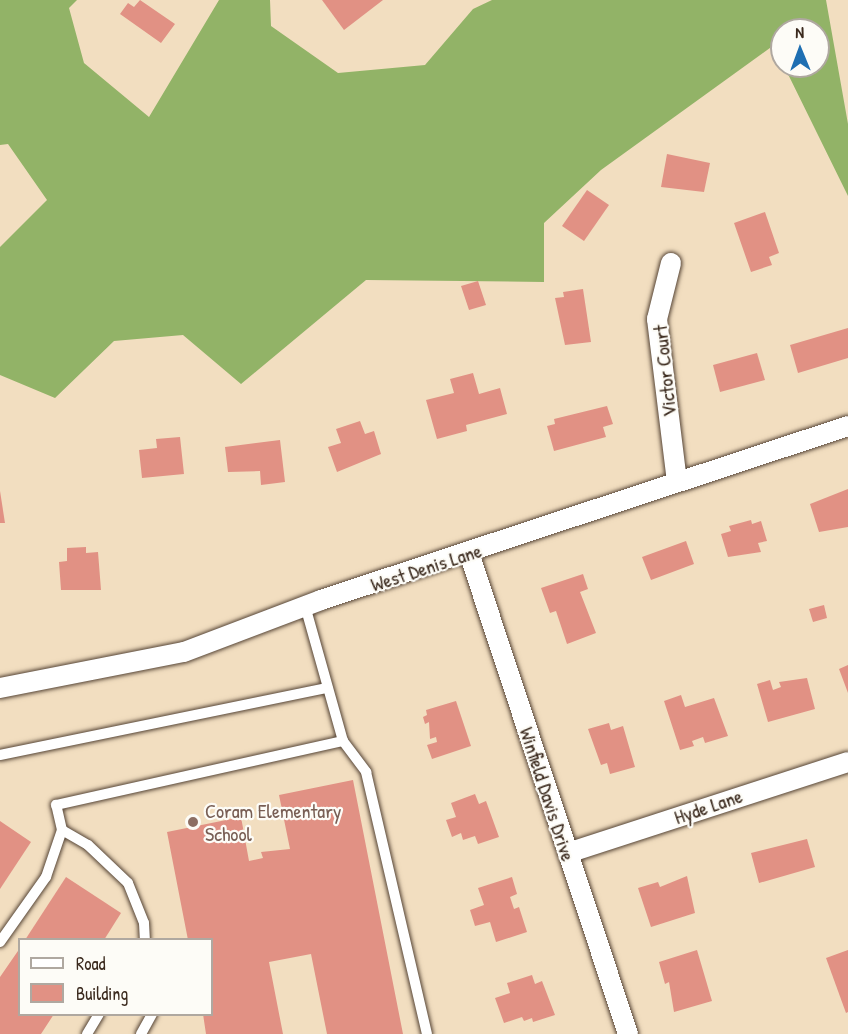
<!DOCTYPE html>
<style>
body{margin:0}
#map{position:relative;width:848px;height:1034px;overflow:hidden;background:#f2dec0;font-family:"Patrick Hand",sans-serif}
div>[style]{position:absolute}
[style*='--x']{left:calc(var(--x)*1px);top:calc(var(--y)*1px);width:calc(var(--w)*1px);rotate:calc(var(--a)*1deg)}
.forest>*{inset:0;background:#92b367}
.building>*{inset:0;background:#e19184}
.roads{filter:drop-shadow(0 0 2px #564536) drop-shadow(0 0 2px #564536)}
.lane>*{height:10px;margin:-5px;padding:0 5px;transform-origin:5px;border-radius:5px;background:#fff}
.street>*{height:20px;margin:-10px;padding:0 10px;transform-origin:10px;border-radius:10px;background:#fff}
.dots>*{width:16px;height:16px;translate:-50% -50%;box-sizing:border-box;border:3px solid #fdfcf7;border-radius:50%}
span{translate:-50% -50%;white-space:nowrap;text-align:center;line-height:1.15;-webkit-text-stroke:4.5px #fdfcf7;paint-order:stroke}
.street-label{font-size:20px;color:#3b2a1e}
.education-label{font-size:20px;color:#785e54}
.left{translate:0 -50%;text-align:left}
.legend{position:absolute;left:18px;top:938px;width:195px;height:78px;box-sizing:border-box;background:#fdfcf7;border:2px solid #afa8a0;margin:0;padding:8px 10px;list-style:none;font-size:18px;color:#3b2a1e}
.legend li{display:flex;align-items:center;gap:12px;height:30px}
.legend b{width:30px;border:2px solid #afa8a0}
.north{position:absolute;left:770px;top:18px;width:60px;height:60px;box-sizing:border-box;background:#fdfcf7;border:2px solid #afa8a0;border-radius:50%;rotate:359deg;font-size:16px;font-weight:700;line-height:24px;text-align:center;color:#3b2a1e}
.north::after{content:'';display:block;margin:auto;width:21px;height:27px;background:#1f6fb2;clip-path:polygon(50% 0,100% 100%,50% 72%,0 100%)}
</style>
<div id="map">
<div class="forest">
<div style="clip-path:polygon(0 0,77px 0,69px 8px,84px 63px,149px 117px,219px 0,270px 0,271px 26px,338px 73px,425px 65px,473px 9px,492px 0,826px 0,848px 124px,848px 196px,784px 66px,818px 66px,818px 30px,782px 30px,782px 61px,774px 45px,601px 170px,544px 223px,544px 282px,366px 280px,241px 384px,183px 335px,114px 341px,55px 398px,0 375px,0 247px,47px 200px,8px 144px,0 145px)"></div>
</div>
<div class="building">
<div style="clip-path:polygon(140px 0,175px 24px,161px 43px,120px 14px,128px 3px,134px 7px)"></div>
<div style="clip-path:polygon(322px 0,383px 0,344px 30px)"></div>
<div style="clip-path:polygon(667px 154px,710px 163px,704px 192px,661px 187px)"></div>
<div style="clip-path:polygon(587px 190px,609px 205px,584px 241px,562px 226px)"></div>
<div style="clip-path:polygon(765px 212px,779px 253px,769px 257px,772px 265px,751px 272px,734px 223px)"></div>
<div style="clip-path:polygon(478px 281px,486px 305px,469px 310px,461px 286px)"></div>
<div style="clip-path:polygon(583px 289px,591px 342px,565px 345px,555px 298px,564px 297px,563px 292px)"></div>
<div style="clip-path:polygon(848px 328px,848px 358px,798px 373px,790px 345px)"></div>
<div style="clip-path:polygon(757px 353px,765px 380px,720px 392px,713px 365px)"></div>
<div style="clip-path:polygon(473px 373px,479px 394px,500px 388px,507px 414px,466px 425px,467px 431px,437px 439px,426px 400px,454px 393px,450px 379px)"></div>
<div style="clip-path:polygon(607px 406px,613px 424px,603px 427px,606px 437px,554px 451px,547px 426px,555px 424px,554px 419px)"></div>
<div style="clip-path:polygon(360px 421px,365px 434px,374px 431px,381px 454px,337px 472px,328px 447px,341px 443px,336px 429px)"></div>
<div style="clip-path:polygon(180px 437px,184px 474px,142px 478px,139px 450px,157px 448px,156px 439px)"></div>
<div style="clip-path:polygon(280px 440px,285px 482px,261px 485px,260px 471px,228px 472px,225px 447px)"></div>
<div style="clip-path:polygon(848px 489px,848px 527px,819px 532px,810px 504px)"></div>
<div style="clip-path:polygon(0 491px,5px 523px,0 523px)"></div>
<div style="clip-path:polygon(751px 520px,752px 524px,761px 521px,767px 541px,758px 543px,761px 552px,728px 557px,721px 534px,731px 531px,729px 526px)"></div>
<div style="clip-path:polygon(686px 541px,694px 564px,651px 580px,642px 557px)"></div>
<div style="clip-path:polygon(86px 547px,86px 553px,98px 552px,101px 590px,61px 590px,59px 562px,67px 561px,67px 548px)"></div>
<div style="clip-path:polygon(583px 574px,588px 589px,580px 592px,596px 633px,567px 644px,556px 611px,550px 613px,541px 588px)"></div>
<div style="clip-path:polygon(824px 605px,827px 618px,813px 622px,809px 609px)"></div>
<div style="clip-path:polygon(848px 665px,848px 693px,839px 669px)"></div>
<div style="clip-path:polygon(807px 678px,815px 709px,768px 722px,757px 684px,770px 680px,773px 690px,781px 687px,779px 682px)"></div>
<div style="clip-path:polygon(681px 695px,685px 707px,714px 698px,728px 736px,705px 743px,703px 737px,692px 741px,694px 746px,680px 750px,664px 701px)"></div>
<div style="clip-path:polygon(456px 701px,471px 746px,432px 759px,427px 745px,437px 742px,436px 737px,430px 739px,429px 722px,425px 724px,423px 717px,427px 715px,426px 710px)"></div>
<div style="clip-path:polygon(609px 723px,611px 730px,623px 726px,635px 767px,610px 774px,607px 763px,601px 765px,588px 729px)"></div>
<div style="clip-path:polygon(353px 780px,403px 1034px,327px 1034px,311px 954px,269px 962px,283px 1034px,206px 1034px,203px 1014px,212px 1014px,212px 940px,188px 940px,167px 832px,241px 817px,249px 861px,263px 858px,261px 852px,290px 849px,279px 795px)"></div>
<div style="clip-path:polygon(475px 794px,479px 804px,486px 801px,499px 837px,478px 844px,475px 836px,463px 840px,461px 833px,452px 837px,446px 820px,456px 817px,451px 803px)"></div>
<div style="clip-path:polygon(0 821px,31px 842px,0 889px)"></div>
<div style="clip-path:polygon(807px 839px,815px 867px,759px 883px,751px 853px)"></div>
<div style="clip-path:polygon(687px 876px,695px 913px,651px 927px,638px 888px,658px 882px,660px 887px)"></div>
<div style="clip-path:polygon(66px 877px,121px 913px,104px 940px,25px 940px)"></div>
<div style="clip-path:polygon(512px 877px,517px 894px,510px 897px,514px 909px,519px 907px,527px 932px,496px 942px,490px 922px,475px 926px,470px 910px,484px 905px,478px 888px)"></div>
<div style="clip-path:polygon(20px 948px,20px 1014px,54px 1014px,41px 1034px,0 1034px,0 977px)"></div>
<div style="clip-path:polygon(697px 950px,712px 1001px,674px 1012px,669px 982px,665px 984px,659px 962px)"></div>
<div style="clip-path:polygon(848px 950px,848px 1012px,846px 1013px,826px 958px)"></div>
<div style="clip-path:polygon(532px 975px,535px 984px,542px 981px,555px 1015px,533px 1022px,532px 1018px,524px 1021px,522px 1017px,504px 1023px,495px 998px,510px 993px,507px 983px)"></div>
</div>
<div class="roads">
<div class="lane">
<div style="--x:343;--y:741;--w:39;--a:53"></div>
<div style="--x:366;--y:772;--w:269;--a:76.9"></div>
<div style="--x:0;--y:755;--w:334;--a:-11.6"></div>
<div style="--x:62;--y:830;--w:30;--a:30"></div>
<div style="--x:88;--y:845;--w:55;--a:43.5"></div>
<div style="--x:128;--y:883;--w:43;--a:68.2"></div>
<div style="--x:144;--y:923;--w:17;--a:87"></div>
<div style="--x:0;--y:942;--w:80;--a:-54.7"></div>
<div style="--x:46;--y:877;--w:50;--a:-71.2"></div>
<div style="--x:62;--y:830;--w:26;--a:-103"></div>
<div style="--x:56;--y:805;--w:294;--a:-12.6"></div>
<div style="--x:343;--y:741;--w:140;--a:-105.7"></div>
<div style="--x:87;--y:1034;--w:23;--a:-59"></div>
<div style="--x:141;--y:1034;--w:23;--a:-61"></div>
</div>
<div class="street">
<div style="--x:671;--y:263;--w:58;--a:104"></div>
<div style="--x:657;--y:319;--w:163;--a:83"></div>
<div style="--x:469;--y:553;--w:507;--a:71.71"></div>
<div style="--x:0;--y:688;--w:187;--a:-11.1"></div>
<div style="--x:184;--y:652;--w:147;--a:-20.8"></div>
<div style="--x:321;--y:600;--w:555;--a:-18.27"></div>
<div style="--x:568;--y:853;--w:294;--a:-18"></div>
</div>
</div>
<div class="dots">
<div style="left:193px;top:822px;background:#8d6e63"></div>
</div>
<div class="street-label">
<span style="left:664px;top:371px;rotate:-96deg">Victor Court</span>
<span style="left:426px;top:567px;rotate:-18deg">West Denis Lane</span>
<span style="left:548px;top:794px;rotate:72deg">Winfield Davis Drive</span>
<span style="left:708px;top:806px;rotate:-19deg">Hyde Lane</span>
</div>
<div class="education-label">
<span class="left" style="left:205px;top:822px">Coram Elementary<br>School</span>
</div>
<ul class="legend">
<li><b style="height:8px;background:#fff"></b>Road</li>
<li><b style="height:16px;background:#e19184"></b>Building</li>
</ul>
<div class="north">N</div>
</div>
